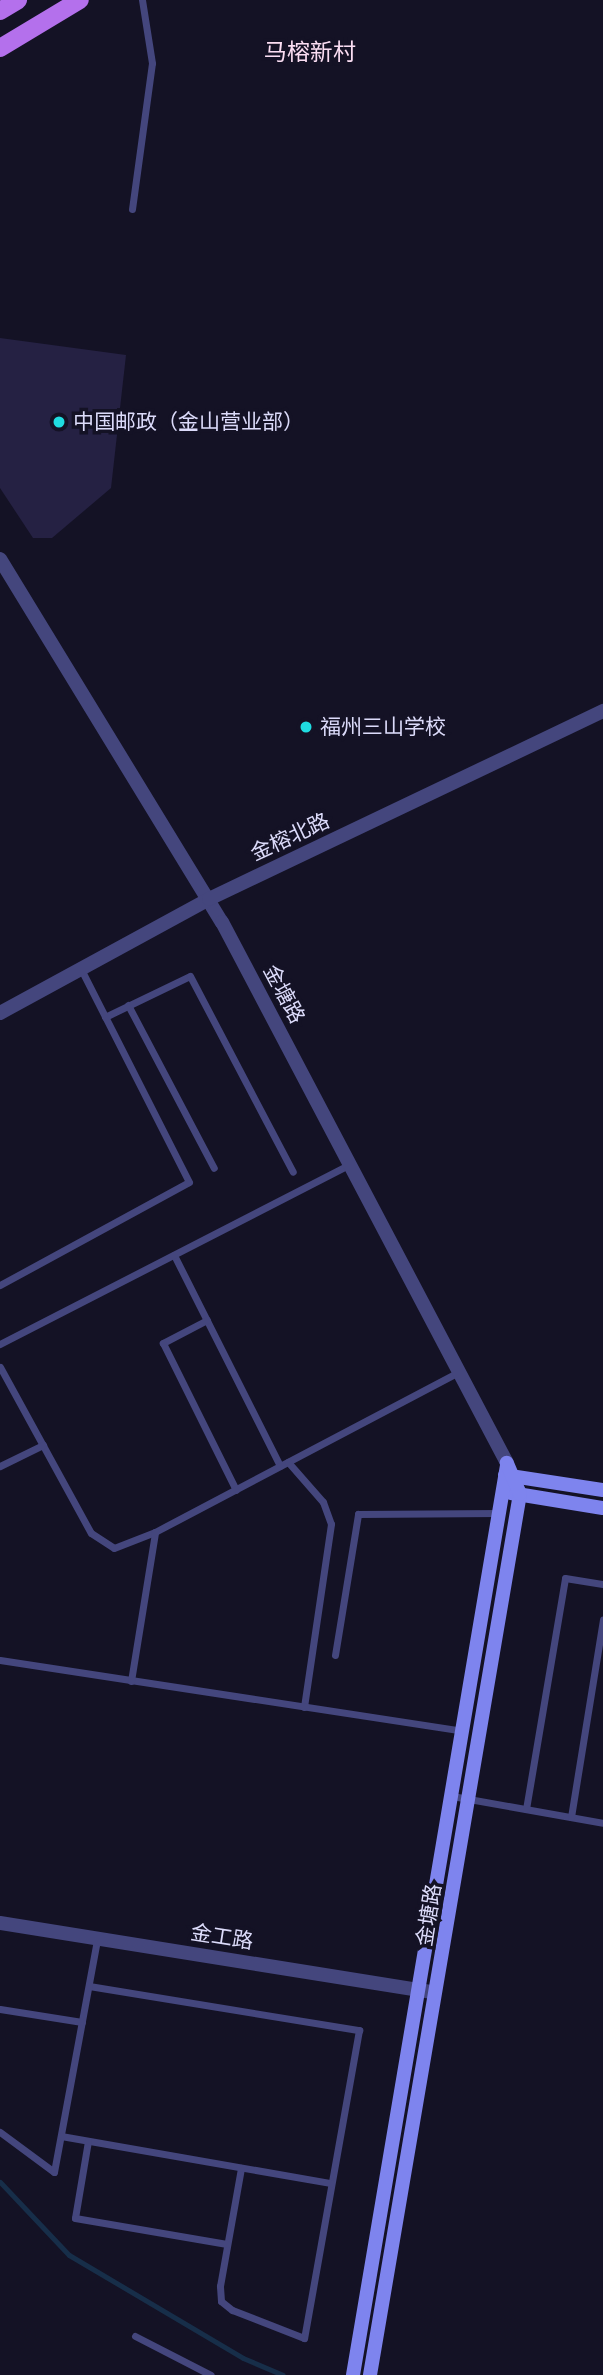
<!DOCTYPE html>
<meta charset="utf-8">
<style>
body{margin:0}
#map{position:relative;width:603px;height:2375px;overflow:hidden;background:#141225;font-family:Rubik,"Noto Sans SC",sans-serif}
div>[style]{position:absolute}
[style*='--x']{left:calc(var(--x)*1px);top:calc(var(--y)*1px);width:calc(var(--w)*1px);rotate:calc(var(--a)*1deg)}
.stream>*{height:5px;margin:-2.5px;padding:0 2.5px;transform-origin:2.5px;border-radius:2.5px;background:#172e49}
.building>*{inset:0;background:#252143}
.service>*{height:7px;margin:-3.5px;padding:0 3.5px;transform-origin:3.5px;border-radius:3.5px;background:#44467d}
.tertiary>*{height:14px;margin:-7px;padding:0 7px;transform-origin:7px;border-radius:7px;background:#44467d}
.secondary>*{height:14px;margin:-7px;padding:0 7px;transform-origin:7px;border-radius:7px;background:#7e84ee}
.primary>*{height:18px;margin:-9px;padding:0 9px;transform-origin:9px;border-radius:9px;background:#b470ec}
.dots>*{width:19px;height:19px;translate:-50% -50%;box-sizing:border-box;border:4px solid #141225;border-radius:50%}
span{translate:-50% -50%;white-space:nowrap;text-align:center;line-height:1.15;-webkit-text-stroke:7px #141225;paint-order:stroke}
.poi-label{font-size:21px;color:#dcdbfa}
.left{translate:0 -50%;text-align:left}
.street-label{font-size:21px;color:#dcdbfa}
.neighbourhood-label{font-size:23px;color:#faddf2}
</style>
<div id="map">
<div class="stream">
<div style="--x:0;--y:2182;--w:100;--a:46.6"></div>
<div style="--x:69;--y:2255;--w:202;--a:30.6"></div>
<div style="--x:243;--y:2358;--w:43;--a:23"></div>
</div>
<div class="building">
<div style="clip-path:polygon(0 338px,126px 355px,111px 488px,52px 538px,33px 538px,0 488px)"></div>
</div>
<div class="service">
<div style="--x:132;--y:209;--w:147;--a:-82.2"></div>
<div style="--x:152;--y:63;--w:64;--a:-99"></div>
<div style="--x:128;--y:1005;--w:184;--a:62.2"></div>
<div style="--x:105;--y:1017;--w:94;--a:-25.8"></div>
<div style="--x:190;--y:976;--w:221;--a:62.3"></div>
<div style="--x:174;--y:1255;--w:236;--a:63.3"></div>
<div style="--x:0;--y:1285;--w:215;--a:-28.6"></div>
<div style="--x:189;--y:1182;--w:239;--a:-116.9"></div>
<div style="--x:207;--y:1320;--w:50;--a:152.4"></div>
<div style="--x:163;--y:1343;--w:164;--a:63.6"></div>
<div style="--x:0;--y:1344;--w:392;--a:-27.2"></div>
<div style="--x:0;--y:1367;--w:189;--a:61.3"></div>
<div style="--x:91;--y:1533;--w:27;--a:33"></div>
<div style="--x:114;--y:1548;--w:44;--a:-21.3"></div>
<div style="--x:155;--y:1532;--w:344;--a:-27.8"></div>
<div style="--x:288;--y:1462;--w:53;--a:48.8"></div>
<div style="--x:323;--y:1502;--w:23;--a:70"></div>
<div style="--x:331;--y:1524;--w:185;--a:98.4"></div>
<div style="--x:0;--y:1466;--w:48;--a:-26"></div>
<div style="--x:335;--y:1655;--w:143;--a:-80.7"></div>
<div style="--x:358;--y:1514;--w:141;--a:-0.4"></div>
<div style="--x:0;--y:1660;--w:467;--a:8.7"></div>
<div style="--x:131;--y:1681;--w:151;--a:-80.8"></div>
<div style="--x:452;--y:1796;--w:153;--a:10.1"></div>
<div style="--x:526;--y:1809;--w:234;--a:-80.4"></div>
<div style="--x:565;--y:1578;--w:38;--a:9"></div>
<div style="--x:571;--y:1817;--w:200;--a:-80.8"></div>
<div style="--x:89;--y:1986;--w:274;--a:9.3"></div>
<div style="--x:359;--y:2030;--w:313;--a:100.1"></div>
<div style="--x:304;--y:2338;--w:77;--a:-158.7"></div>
<div style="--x:232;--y:2310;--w:14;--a:-141"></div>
<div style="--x:221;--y:2301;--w:15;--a:-94"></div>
<div style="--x:220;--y:2286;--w:120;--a:-79.9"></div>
<div style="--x:0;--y:2009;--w:83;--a:9"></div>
<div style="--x:0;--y:2132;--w:67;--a:36.5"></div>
<div style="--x:54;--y:2172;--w:237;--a:-79.5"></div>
<div style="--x:61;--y:2136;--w:274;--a:9.9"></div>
<div style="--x:88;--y:2141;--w:78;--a:99.6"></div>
<div style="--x:75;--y:2218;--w:154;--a:9.7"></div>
<div style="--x:135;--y:2336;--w:85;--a:27.2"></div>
</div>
<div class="tertiary">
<div style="--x:0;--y:559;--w:426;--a:58.6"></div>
<div style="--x:222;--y:922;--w:611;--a:62.22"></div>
<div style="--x:0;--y:1013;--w:238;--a:-28.6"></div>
<div style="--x:209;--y:899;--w:437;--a:-25.5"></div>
<div style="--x:0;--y:1923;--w:436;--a:9.1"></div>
</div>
<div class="secondary">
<div style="--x:505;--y:1475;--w:99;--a:8.7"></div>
<div style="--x:511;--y:1493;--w:93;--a:9.3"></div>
<div style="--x:353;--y:2375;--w:923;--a:-80.39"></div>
<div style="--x:370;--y:2375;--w:894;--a:-80.34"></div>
<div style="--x:520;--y:1494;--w:34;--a:-113"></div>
</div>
<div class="primary">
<div style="--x:0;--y:11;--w:21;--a:-31"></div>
<div style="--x:0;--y:48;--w:93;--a:-31"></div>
</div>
<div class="dots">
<div style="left:59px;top:422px;background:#20dce1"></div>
<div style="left:306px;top:727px;background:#20dce1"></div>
</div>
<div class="poi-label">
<span class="left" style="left:73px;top:422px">中国邮政（金山营业部）</span>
<span class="left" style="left:320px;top:727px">福州三山学校</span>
</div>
<div class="street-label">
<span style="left:290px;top:837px;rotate:-25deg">金榕北路</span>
<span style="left:284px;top:994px;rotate:62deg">金塘路</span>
<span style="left:429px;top:1915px;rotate:-81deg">金塘路</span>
<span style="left:222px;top:1937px;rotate:9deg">金工路</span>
</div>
<div class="neighbourhood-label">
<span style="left:310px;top:52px">马榕新村</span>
</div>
</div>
